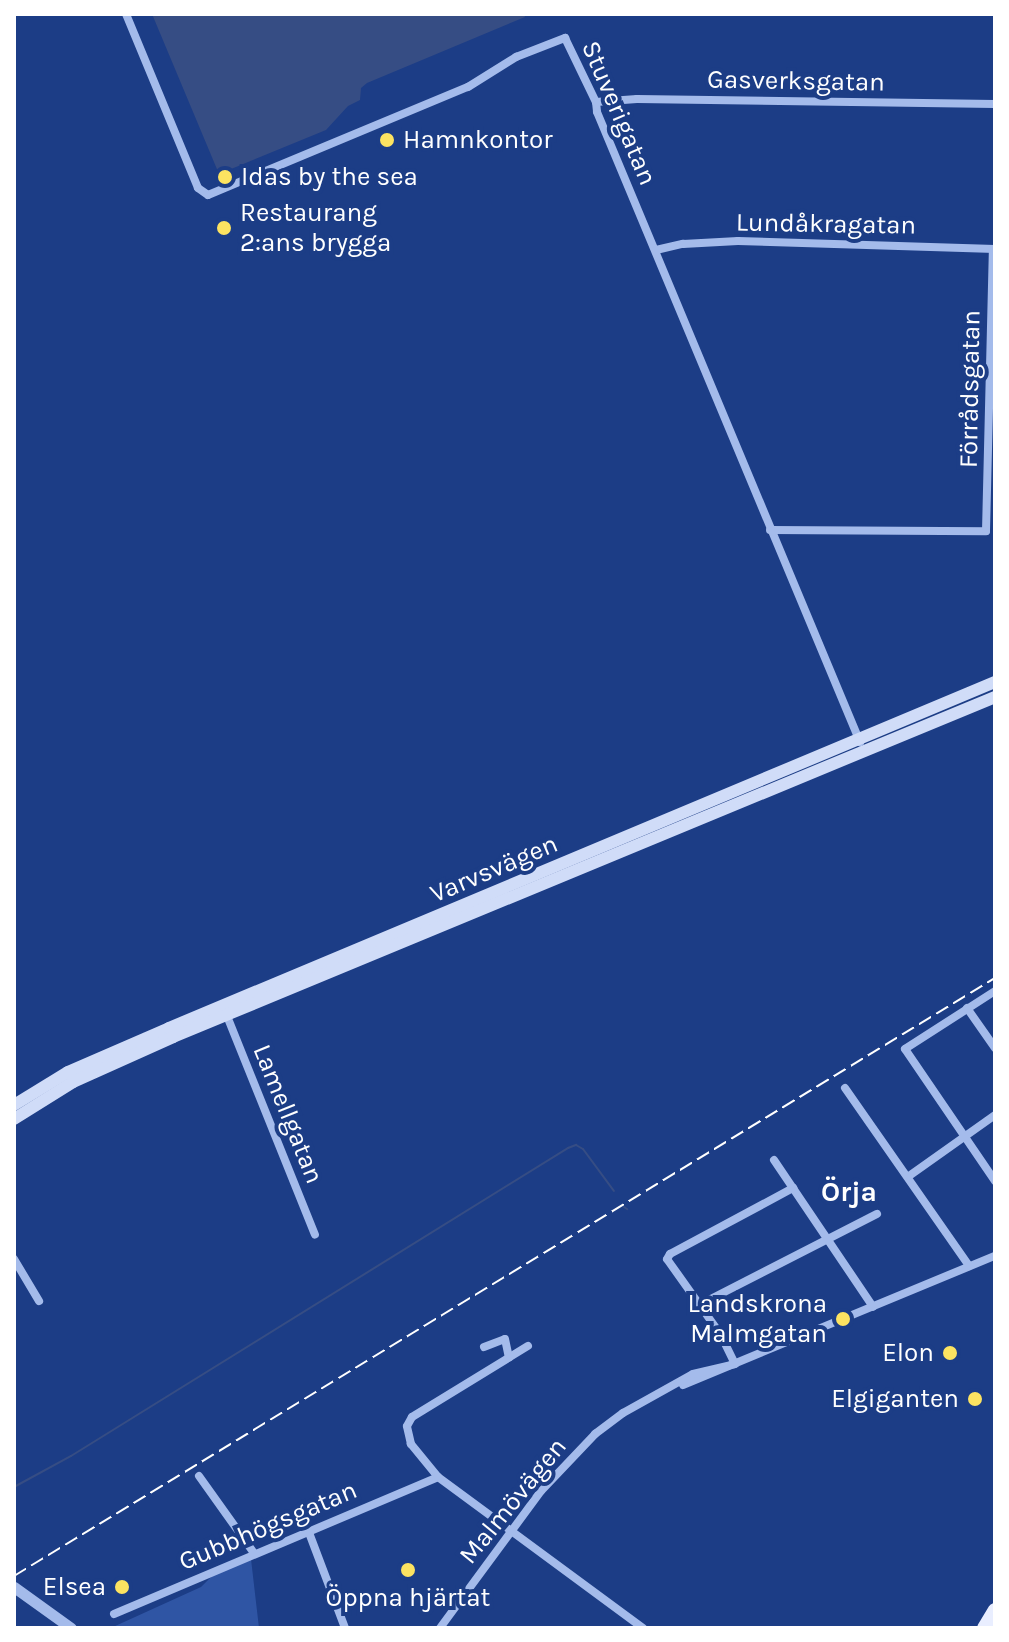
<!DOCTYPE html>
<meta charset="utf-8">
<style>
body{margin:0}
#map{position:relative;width:1009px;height:1642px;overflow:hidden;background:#1c3d86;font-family:Karla,sans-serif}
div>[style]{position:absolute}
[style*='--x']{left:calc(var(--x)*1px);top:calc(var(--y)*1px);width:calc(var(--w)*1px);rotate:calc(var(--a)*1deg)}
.green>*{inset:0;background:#2f55a4}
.water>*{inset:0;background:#364d84}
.stream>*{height:2px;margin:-1px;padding:0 1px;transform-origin:1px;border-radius:1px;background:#364d84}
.minor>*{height:8px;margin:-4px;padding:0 4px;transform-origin:4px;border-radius:4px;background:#a4bbeb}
.tertiary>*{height:11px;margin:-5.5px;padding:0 5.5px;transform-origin:5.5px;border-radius:5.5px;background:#a4bbeb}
.secondary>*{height:12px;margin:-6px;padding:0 6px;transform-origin:6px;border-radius:6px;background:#d0dcf8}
.primary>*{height:14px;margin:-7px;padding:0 7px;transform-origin:7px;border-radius:7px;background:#e9eeff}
.rail>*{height:2px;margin-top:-1px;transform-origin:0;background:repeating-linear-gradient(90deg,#fff 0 14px,transparent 0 20px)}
.dots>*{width:22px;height:22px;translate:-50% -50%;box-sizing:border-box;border:4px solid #1c3d86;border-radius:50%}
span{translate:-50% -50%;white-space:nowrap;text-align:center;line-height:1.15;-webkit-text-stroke:8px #1c3d86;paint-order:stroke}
.street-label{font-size:26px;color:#fff}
.poi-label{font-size:26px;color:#fff}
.left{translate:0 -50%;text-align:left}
.right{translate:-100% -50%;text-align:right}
.neighbourhood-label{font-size:28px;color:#fff;font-weight:700}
.frame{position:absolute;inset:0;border:16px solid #fff;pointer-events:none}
</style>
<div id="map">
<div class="green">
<div style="clip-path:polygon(251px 1559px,259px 1628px,93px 1628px,113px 1627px,201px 1587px,214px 1574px)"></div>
</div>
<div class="water">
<div style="clip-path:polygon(152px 14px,524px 14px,525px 17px,367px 83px,361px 88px,360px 100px,348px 106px,326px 130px,219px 174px)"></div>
</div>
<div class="stream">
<div style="--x:624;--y:1207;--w:4;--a:34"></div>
<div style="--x:14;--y:1487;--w:65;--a:-28.5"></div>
<div style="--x:71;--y:1456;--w:585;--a:-31.79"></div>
<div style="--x:568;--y:1148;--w:9;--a:-21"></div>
<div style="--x:576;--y:1145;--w:8;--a:30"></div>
<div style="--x:583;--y:1149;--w:52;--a:53.6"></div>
</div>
<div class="minor">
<div style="--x:126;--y:14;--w:188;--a:67.5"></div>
<div style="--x:198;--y:188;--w:12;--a:35"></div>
<div style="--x:208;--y:195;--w:282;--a:-22.6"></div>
<div style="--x:468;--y:87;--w:57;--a:-32"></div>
<div style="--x:516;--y:57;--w:53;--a:-21.2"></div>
<div style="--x:565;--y:38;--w:71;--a:64.2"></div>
<div style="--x:596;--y:102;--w:10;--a:84"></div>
<div style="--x:597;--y:112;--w:683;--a:67.34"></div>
<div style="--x:596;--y:102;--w:41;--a:-4.2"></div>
<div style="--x:637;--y:99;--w:358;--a:0.8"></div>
<div style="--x:656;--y:250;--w:28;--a:-13"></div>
<div style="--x:683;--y:244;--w:55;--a:-3.1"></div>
<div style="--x:738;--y:241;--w:257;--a:1.8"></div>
<div style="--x:770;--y:530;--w:216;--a:0.3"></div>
<div style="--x:986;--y:531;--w:282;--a:-88.6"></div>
<div style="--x:995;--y:991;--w:107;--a:147.2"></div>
<div style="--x:905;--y:1049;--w:160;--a:55.7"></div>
<div style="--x:967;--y:1008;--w:49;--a:55"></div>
<div style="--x:225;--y:1011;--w:241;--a:68.1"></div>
<div style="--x:845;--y:1088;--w:217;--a:55.1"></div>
<div style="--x:774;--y:1160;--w:177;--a:56"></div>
<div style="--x:909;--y:1176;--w:105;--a:-35.3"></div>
<div style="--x:14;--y:1259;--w:49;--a:59.2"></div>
<div style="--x:699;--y:1305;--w:200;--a:-27.1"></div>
<div style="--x:484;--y:1347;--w:22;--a:-21"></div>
<div style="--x:505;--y:1339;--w:19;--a:78"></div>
<div style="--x:735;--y:1364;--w:32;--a:-116"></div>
<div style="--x:721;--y:1335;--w:93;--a:-125.4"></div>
<div style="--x:667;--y:1259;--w:6;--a:-59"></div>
<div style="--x:670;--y:1254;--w:140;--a:-28.2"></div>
<div style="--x:683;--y:1385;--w:338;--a:-22.5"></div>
<div style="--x:199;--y:1476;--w:95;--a:54.5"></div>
<div style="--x:438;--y:1477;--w:43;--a:-129.3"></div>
<div style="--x:411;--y:1444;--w:18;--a:-103"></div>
<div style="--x:407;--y:1426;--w:10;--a:-61"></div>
<div style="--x:412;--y:1417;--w:136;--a:-31.5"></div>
<div style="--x:308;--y:1530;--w:105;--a:69.3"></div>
<div style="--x:114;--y:1614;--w:352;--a:-22.9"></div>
<div style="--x:438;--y:1477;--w:255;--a:36.4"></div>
<div style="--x:440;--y:1628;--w:170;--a:-53.6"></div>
<div style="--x:541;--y:1491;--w:79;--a:-46.5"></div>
<div style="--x:595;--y:1434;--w:35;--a:-37"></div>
<div style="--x:623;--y:1413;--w:80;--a:-29.1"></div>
<div style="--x:693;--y:1374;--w:43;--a:-13.4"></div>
</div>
<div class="tertiary">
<div style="--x:14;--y:1587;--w:70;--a:35.7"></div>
</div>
<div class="secondary">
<div style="--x:14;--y:1105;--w:63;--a:-31.4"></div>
<div style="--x:68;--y:1072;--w:110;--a:-23.5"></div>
<div style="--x:169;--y:1028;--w:896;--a:-22.73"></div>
<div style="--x:14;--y:1119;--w:70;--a:-32.1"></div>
<div style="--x:73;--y:1082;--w:110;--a:-24.2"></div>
<div style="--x:173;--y:1037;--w:890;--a:-22.47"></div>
</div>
<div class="primary">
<div style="--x:984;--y:1628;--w:21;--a:-59"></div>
</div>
<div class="rail">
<div style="--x:14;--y:1576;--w:1149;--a:-31.37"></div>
</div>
<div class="dots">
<div style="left:387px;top:140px;background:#fce361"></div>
<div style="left:225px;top:177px;background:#fce361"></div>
<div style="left:224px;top:228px;background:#fce361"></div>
<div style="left:843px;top:1319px;background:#fce361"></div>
<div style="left:950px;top:1353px;background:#fce361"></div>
<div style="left:975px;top:1399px;background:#fce361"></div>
<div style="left:408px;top:1570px;background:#fce361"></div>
<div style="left:122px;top:1587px;background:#fce361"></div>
</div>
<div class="street-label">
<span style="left:796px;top:81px;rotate:1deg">Gasverksgatan</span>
<span style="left:619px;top:113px;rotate:67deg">Stuverigatan</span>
<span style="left:826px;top:224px;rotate:1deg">Lundåkragatan</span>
<span style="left:970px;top:389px;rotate:-89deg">Förrådsgatan</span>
<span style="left:494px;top:869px;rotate:-23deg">Varvsvägen</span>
<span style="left:288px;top:1114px;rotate:68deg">Lamellgatan</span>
<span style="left:513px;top:1501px;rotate:-51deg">Malmövägen</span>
<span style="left:268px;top:1526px;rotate:-23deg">Gubbhögsgatan</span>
</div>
<div class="poi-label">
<span class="left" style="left:403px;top:140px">Hamnkontor</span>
<span class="left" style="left:241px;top:177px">Idas by the sea</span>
<span class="left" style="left:240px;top:228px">Restaurang<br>2:ans brygga</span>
<span class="right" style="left:827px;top:1319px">Landskrona<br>Malmgatan</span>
<span class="right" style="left:934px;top:1353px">Elon</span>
<span class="right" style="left:959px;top:1399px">Elgiganten</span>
<span class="right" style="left:106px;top:1587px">Elsea</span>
<span style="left:408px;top:1598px">Öppna hjärtat</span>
</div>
<div class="neighbourhood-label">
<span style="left:849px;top:1192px">Örja</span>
</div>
<div class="frame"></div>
</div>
